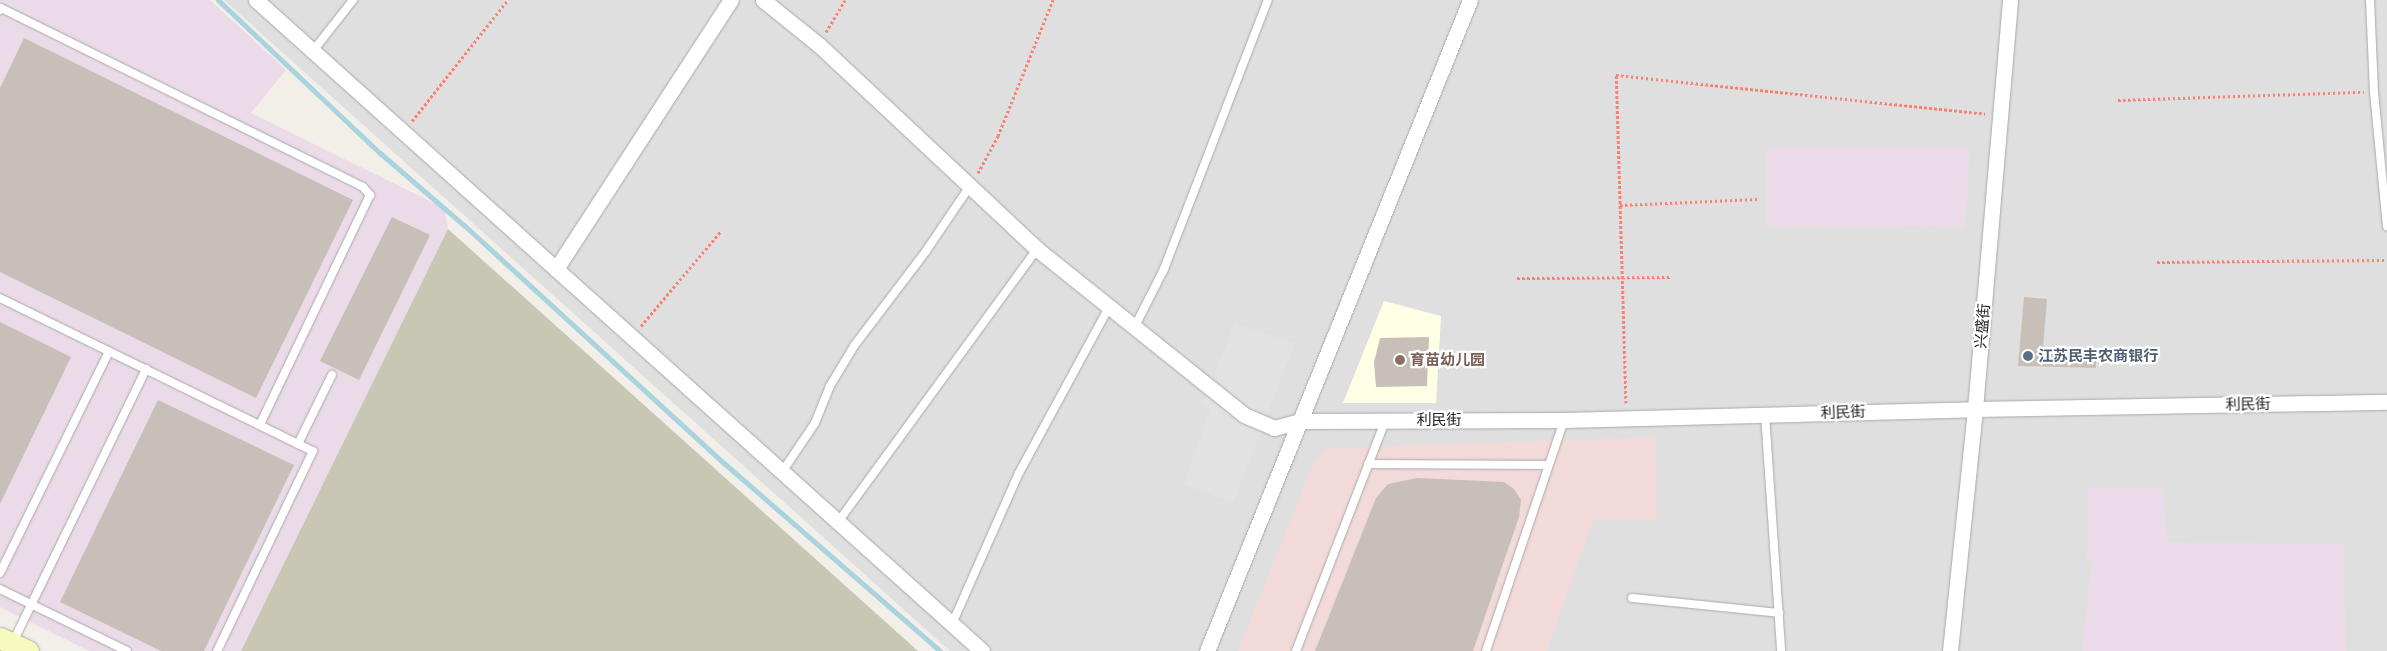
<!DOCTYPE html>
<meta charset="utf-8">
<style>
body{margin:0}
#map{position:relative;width:2387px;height:651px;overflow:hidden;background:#f2efe9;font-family:Commissioner,"Noto Sans SC",sans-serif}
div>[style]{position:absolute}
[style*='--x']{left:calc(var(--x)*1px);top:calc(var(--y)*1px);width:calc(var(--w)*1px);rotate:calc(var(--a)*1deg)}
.residential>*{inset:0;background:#e0dfdf}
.commercial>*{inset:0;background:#f2dad9}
.industrial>*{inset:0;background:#ebdbe8}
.education>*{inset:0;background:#ffffe5}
.construction>*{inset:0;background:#c7c7b4}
.parking>*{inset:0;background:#e2e2e2}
.stream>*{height:5px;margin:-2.5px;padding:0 2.5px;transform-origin:2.5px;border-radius:2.5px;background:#aad3df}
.building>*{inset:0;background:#c7bfb8}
.path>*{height:3px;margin-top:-1.5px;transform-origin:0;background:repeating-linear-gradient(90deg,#fa8072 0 2.5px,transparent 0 5px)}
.roads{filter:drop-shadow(0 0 1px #a9a9a9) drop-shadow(0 0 1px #a9a9a9)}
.lane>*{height:8px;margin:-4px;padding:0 4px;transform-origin:4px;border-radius:4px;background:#fff}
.street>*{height:15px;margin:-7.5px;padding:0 7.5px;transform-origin:7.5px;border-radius:7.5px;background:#fff}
.secondary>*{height:21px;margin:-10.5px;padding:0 10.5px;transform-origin:10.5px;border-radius:10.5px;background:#f7fabf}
.dots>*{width:14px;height:14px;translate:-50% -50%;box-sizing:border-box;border:2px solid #fff;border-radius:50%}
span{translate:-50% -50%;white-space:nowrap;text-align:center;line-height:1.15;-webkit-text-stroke:4.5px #fff;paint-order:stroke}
.street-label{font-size:15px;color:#222}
.service-label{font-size:15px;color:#4e5e75;font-weight:700}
.left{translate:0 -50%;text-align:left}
.education-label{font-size:15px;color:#785e54;font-weight:700}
</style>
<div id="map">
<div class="residential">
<div style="clip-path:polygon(224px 0,2387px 0,2387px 651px,950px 651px)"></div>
</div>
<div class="commercial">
<div style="clip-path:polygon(1656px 437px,1657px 519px,1593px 519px,1547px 651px,1238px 651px,1312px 467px,1323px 452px,1330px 448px)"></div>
</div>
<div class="industrial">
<div style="clip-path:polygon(0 0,210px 0,286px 70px,251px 113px,444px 208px,448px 229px,241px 651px,89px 651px,0 607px)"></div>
<div style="clip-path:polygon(1843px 147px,1970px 148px,1965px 228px,1931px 226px,1766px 227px,1766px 148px)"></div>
<div style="clip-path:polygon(2088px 487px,2163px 487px,2167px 542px,2343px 544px,2346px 651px,2082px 651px,2092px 561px,2086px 559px,2089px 534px)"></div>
</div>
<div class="education">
<div style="clip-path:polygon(1384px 301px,1441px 316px,1436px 403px,1343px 403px)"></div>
</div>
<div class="construction">
<div style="clip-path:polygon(448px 229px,918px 651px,241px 651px)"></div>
</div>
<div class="parking">
<div style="clip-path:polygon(1235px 323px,1295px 343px,1233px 503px,1184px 484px,1210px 410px,1202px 404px)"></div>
</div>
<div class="stream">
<div style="--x:218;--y:0;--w:223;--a:43.4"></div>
<div style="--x:380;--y:153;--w:112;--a:40.7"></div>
<div style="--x:465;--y:226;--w:352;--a:42.5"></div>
<div style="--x:725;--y:464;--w:285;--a:41"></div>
</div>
<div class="building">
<div style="clip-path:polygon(24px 38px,353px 200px,256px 398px,0 272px,0 88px)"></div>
<div style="clip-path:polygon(392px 217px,430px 235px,359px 380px,320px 361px)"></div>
<div style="clip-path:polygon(2024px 297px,2047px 299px,2043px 348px,2096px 348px,2096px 368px,2018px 366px)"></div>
<div style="clip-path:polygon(0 322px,71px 357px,0 504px)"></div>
<div style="clip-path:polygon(1429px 337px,1427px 386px,1376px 387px,1374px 362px,1380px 338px)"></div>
<div style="clip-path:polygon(158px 400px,294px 465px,204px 651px,161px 651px,60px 602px)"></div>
<div style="clip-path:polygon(1417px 478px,1504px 482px,1514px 489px,1521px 500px,1519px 517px,1473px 651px,1315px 651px,1376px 498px,1388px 484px)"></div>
</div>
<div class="path">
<div style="--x:826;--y:32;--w:37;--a:-59"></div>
<div style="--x:2118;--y:100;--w:246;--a:-1.9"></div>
<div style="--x:412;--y:121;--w:154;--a:-51.6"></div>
<div style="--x:978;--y:173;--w:42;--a:-61.6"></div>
<div style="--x:998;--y:136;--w:147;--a:-68"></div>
<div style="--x:1620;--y:205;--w:138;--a:-2.5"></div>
<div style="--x:2157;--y:262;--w:230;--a:-0.5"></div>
<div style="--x:1517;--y:278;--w:155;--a:-0.4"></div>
<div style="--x:641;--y:326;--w:124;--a:-49.9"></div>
<div style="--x:1626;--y:403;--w:328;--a:-91.7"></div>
<div style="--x:1616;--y:75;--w:371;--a:6"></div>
</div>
<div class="roads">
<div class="lane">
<div style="--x:2370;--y:0;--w:92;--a:87.5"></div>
<div style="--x:2374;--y:92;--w:135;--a:84.5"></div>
<div style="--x:0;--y:10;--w:2;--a:-63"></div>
<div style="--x:1;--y:8;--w:404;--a:26.3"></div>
<div style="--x:363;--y:187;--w:11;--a:49"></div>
<div style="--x:370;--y:195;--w:255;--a:115.6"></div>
<div style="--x:313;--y:51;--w:65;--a:-51.9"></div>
<div style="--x:0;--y:298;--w:348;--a:26.1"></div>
<div style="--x:313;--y:451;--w:222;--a:115.6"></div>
<div style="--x:1134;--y:328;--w:66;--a:-63"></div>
<div style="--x:1164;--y:269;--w:288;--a:-68.9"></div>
<div style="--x:1765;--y:414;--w:238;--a:86.1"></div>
<div style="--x:298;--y:444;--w:77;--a:-63.8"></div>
<div style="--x:1368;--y:464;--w:180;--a:0.3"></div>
<div style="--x:782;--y:472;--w:59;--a:-56"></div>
<div style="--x:815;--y:423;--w:40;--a:-68"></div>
<div style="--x:830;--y:386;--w:47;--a:-59"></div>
<div style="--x:854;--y:346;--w:119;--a:-52.8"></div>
<div style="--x:926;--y:251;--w:78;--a:-55.9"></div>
<div style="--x:838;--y:522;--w:338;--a:-53.9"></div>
<div style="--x:0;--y:573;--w:247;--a:-63.8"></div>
<div style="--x:0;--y:589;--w:141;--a:26"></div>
<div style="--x:1632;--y:598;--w:148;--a:5.8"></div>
<div style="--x:952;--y:624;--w:165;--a:-66.1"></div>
<div style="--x:1019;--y:473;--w:189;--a:-61.5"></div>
<div style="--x:13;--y:642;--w:304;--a:-64"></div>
<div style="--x:1296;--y:651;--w:247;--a:-68.8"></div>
<div style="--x:1486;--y:651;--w:244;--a:-71.3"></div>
</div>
<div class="street">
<div style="--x:256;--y:0;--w:975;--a:41.88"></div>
<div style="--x:763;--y:0;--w:72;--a:38.8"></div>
<div style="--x:819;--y:45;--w:299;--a:43.1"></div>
<div style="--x:1037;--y:249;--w:265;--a:38.7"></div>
<div style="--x:1244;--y:415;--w:33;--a:23"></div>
<div style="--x:1274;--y:428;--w:27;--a:-15"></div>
<div style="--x:1300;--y:421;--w:264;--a:-0.2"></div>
<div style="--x:1564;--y:420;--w:411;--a:-1.5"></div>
<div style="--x:1975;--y:409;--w:412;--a:-1"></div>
<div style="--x:556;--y:269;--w:321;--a:-57"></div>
<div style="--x:1207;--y:651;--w:702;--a:-68"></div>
<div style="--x:1950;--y:651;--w:243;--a:-84.1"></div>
<div style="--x:1975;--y:409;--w:410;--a:-85.1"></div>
</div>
<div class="secondary">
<div style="--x:0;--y:638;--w:31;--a:25"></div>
</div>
</div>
<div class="dots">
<div style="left:2028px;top:356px;background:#5c6f8a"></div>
<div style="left:1400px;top:360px;background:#8d6e63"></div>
</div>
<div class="street-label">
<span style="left:1982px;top:326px;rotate:-85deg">兴盛街</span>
<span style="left:2248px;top:404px;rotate:-1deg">利民街</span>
<span style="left:1843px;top:412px;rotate:-2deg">利民街</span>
<span style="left:1439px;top:420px">利民街</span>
</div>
<div class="service-label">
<span class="left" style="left:2038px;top:356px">江苏民丰农商银行</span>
</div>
<div class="education-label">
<span class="left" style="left:1410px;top:360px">育苗幼儿园</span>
</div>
</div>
